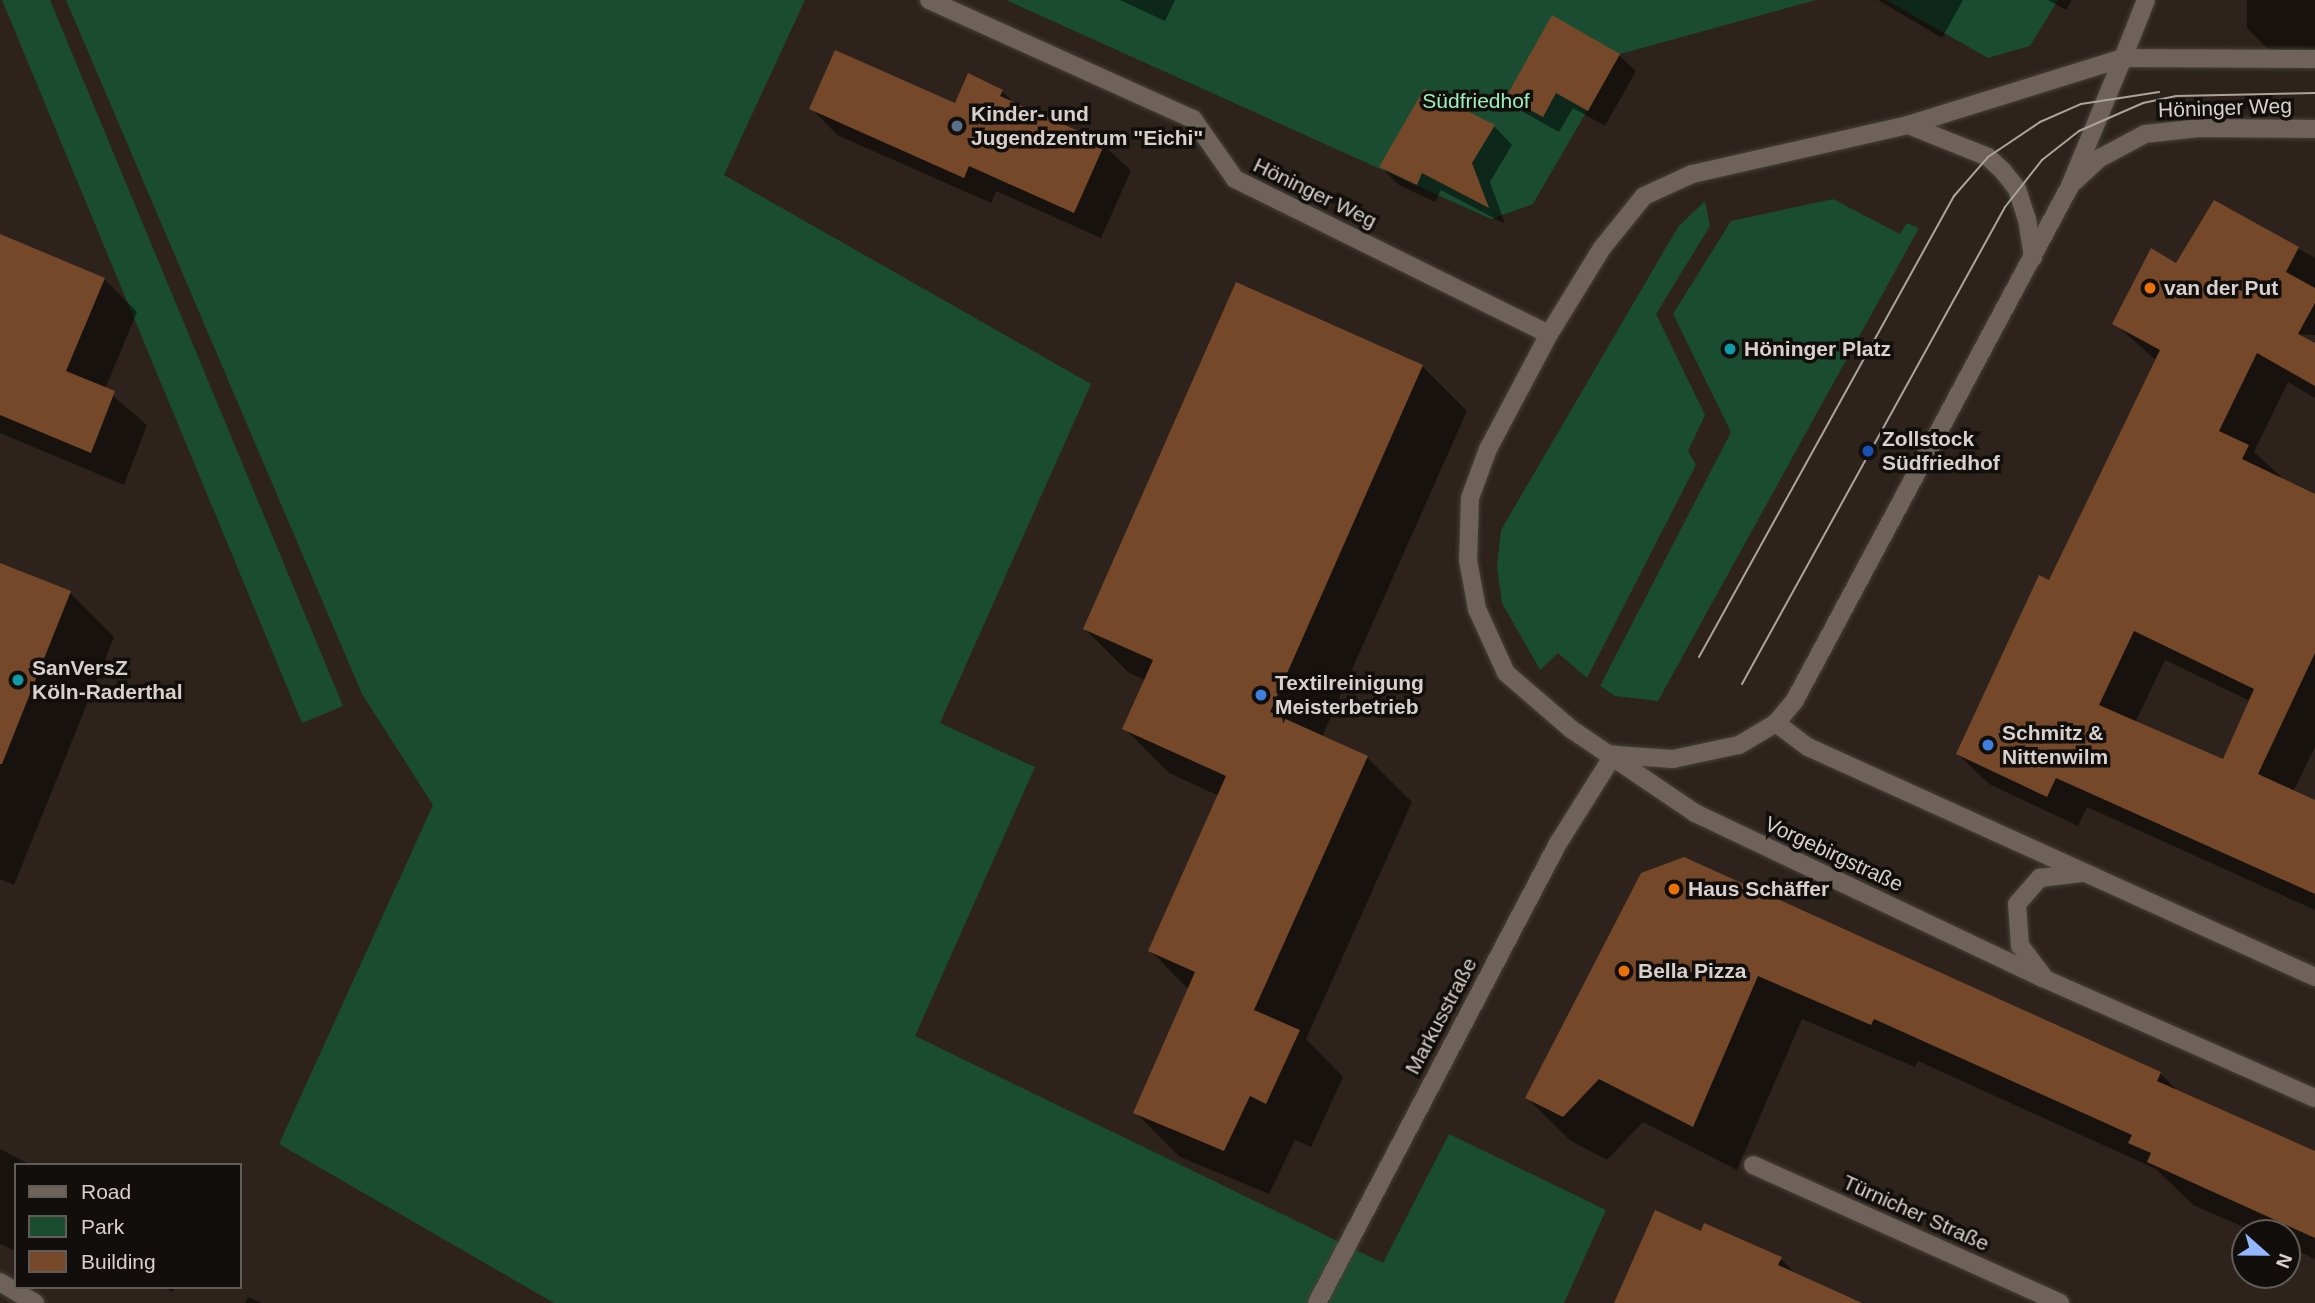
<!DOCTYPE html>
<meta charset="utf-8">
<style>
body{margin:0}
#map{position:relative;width:2315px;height:1303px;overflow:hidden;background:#2d231c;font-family:Helvetica,sans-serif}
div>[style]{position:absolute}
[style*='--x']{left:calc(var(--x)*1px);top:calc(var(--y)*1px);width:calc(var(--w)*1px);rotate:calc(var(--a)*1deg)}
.green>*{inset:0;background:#194c31}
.shadow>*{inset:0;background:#0007}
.building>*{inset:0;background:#744828}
.roads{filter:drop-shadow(0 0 2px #473f3a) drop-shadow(0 0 2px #473f3a)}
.street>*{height:18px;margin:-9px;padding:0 9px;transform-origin:9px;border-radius:9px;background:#6f625b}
.secondary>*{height:18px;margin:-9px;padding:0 9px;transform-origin:9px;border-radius:9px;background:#6f625b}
.tram>*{height:2px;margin:-1px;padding:0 1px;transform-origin:1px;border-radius:1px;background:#aba39e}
.dots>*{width:19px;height:19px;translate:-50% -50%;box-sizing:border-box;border:4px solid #120e0b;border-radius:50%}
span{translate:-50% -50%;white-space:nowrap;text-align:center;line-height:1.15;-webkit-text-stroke:7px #120e0b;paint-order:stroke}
.park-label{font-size:21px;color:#9ceebd}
.street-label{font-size:21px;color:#d7d0cc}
.poi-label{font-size:21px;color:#d7d0cc;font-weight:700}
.left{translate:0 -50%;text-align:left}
.legend{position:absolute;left:14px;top:1163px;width:228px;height:126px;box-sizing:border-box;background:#120e0b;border:2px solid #615c58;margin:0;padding:9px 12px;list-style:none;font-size:21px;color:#d7d0cc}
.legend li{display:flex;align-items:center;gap:14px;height:35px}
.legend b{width:35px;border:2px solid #615c58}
.north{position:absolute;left:2231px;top:1219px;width:70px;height:70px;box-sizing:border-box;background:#120e0b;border:2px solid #615c58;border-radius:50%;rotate:111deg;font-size:19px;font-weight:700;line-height:28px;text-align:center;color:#d7d0cc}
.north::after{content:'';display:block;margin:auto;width:24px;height:32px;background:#92b7fd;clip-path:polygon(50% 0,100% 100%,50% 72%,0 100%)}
</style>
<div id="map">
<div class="green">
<div style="clip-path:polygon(2px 0,50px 0,343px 706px,302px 723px)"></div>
<div style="clip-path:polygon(66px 0,805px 0,724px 175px,1091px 384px,940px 723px,1035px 767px,915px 1036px,1383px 1263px,1449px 1134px,1606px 1210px,1564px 1303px,554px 1303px,279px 1144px,433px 805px,362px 694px)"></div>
<div style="clip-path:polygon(1006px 0,1816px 0,1620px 54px,1533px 204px,1491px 219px)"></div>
<div style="clip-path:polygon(1886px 0,2058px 0,2030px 46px,1988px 58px)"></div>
<div style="clip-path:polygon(1833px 199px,1900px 234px,1907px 223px,1919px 228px,1658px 701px,1615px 696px,1600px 686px,1731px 432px,1673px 314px,1731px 221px)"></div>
<div style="clip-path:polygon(1705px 201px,1710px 226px,1656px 314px,1705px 415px,1688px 451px,1696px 465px,1587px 678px,1558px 653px,1540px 670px,1502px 603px,1497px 567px,1501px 530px,1678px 227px)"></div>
</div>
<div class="shadow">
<div style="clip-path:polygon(1120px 0,1175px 0,1165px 21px)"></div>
<div style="clip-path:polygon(1878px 0,1963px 0,1942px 38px)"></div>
<div style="clip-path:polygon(2048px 0,2072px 0,2066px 10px)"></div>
<div style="clip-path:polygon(2247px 0,2315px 0,2315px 56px,2273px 54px,2247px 28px)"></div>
<div style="clip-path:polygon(1619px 55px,1636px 71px,1605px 126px,1573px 108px,1559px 132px,1525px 113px,1509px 96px)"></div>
<div style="clip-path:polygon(1002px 91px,1016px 105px,1104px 145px,1131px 171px,1101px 238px,996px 191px,991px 203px,837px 135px,811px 108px,956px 105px)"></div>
<div style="clip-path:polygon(1494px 126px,1512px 145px,1490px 182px,1505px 224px,1441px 190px,1435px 202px,1399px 185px,1381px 167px)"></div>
<div style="clip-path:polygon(evenodd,2214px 202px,2315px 258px,2315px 335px,2296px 334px,2315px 345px,2315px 398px,2288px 382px,2254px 452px,2315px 508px,2315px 747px,2293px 792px,2315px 802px,2315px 910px,2087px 807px,2078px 826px,1989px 784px,1958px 754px,2050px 582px,2157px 361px,2114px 323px,2177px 265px,2214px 202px,2165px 660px,2250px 701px,2224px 761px,2135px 723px,2165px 660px)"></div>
<div style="clip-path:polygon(0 236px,104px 279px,137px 312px,105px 389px,147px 425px,124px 485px,0 433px)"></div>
<div style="clip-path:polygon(1422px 366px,1467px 411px,1322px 737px,1367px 757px,1412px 802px,1306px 1039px,1343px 1077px,1311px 1147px,1295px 1140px,1269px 1194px,1180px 1157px,1135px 1112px,1189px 990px,1150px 950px,1219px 796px,1169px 773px,1124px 728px,1145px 680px,1129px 673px,1085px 629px)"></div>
<div style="clip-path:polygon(0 565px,70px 593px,114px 637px,14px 885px,0 879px)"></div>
<div style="clip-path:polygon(1684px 859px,2160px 1073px,2180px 1093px,2315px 1153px,2315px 1259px,2287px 1246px,2287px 1233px,2257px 1233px,2193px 1205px,2156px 1169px,1918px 1061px,1915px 1067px,1802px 1019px,1737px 1170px,1643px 1122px,1607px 1160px,1571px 1141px,1527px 1098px)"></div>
<div style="clip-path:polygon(0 1149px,31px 1165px,16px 1165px,16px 1251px,0 1244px)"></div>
<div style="clip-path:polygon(1702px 1233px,1781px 1259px,1798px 1276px,1858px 1303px,1615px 1303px)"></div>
<div style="clip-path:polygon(163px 1287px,175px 1287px,173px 1292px)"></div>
<div style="clip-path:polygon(248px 1297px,262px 1303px,245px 1303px)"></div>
</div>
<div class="building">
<div style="clip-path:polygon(1552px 15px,1620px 54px,1588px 111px,1556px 93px,1543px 117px,1506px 97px)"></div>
<div style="clip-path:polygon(835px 50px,955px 103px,968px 73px,1003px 90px,1000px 96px,1105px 143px,1074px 213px,969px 166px,964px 178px,809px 109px)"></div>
<div style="clip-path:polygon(1424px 89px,1495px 125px,1472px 163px,1489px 208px,1422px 173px,1417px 185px,1379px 167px)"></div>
<div style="clip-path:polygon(evenodd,2214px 200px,2299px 247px,2286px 272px,2315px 288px,2315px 303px,2298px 334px,2315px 343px,2315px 386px,2257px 353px,2219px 431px,2249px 445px,2242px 459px,2315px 494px,2315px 653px,2258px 774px,2315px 800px,2315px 894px,2056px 778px,2047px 797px,1956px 754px,2039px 575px,2049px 580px,2160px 350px,2112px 324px,2151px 248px,2176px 263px,2214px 200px,2134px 631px,2254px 689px,2223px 759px,2099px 705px,2134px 631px)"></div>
<div style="clip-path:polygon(0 234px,105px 278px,66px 371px,115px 391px,91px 453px,0 415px)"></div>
<div style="clip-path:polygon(1236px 282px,1423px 365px,1270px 712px,1368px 756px,1254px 1010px,1300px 1030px,1266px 1104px,1250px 1096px,1224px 1151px,1133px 1113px,1195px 972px,1148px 951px,1226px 776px,1122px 729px,1153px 660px,1083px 629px)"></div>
<div style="clip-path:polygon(0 563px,71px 591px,2px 764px,0 764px)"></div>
<div style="clip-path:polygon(1684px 857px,2161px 1072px,2157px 1081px,2315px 1151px,2315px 1238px,2147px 1162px,2151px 1153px,2128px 1143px,2132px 1135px,1874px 1019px,1871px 1025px,1758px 976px,1693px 1127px,1599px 1079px,1563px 1117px,1525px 1098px,1641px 873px)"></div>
<div style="clip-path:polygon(1655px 1210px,1701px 1231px,1704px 1223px,1782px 1257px,1778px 1265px,1862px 1303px,1614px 1303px)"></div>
</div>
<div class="roads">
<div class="street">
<div style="--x:929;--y:0;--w:290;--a:24.3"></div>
<div style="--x:1193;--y:119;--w:73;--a:55"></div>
<div style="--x:1235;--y:179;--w:350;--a:26.3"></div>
<div style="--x:2123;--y:58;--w:62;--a:-68.4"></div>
<div style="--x:1753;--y:1165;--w:337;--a:24.2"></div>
<div style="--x:0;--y:1282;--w:41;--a:31"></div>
</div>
<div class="secondary">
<div style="--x:2315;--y:59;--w:192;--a:-179.7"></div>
<div style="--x:2123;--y:58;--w:225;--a:162.7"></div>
<div style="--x:1908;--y:125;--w:221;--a:167.2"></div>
<div style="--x:1692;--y:174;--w:53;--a:155.4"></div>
<div style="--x:1644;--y:196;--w:67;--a:128.9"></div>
<div style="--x:1602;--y:248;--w:101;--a:121.6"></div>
<div style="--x:1549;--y:334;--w:130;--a:117.9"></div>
<div style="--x:1488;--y:449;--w:52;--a:110.2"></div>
<div style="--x:1470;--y:498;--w:62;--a:91.8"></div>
<div style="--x:1468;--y:560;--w:50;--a:79.6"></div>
<div style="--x:1477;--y:609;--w:70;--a:65.6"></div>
<div style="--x:1506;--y:673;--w:86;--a:40.7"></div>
<div style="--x:1571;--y:729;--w:150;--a:34.1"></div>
<div style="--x:1695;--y:813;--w:387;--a:25.4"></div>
<div style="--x:2045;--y:979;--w:295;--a:23.8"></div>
<div style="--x:1908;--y:125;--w:86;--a:21.8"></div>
<div style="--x:1988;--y:157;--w:21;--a:43"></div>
<div style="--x:2003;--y:171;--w:23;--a:52"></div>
<div style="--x:2017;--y:189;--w:32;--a:72"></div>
<div style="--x:2027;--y:219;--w:39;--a:81"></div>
<div style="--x:2075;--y:181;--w:34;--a:-43"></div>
<div style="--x:2100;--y:158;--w:51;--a:-28.1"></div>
<div style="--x:2145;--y:134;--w:54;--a:-6.3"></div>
<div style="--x:2199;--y:128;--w:116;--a:0.5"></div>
<div style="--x:1776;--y:723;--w:40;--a:37"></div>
<div style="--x:1808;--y:747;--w:557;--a:24.4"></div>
<div style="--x:1615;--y:755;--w:58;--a:3.9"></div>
<div style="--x:1673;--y:759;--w:67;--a:-12"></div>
<div style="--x:1739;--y:745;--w:43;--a:-30.7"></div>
<div style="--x:1776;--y:723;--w:30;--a:-50"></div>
<div style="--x:1795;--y:700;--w:583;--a:-61.85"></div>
<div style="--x:2070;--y:186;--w:139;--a:-67.5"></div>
<div style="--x:2043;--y:976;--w:38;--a:-127"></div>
<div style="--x:2020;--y:946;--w:42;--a:-94.1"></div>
<div style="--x:2017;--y:904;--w:35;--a:-49"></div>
<div style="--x:2040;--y:878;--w:42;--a:-6.8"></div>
<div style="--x:1317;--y:1303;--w:517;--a:-62.34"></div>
<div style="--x:1557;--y:845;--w:107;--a:-57.9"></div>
</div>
</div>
<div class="tram">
<div style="--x:1699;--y:657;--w:527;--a:-61.05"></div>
<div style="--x:1954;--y:196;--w:52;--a:-48.9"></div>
<div style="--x:1988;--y:157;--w:63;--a:-33.9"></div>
<div style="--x:2040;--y:122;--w:45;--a:-23.7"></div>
<div style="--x:2081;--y:104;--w:79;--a:-8.7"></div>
<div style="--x:1742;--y:684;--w:545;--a:-61.13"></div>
<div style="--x:2005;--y:207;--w:60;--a:-51.8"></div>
<div style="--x:2042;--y:160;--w:47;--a:-38.1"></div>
<div style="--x:2079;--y:131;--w:70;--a:-23.6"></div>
<div style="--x:2143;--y:103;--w:34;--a:-12"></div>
<div style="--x:2176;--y:96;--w:139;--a:-1.2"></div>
</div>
<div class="dots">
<div style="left:957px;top:126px;background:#5c6f8a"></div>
<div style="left:2150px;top:288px;background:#e8710a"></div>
<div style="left:1730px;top:349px;background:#0f9aa8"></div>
<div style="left:1868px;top:451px;background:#1a4fb4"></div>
<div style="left:18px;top:680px;background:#0f9aa8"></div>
<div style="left:1261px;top:695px;background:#3f7fe0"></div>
<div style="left:1988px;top:745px;background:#3f7fe0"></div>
<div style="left:1674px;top:889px;background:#e8710a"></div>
<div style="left:1624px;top:971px;background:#e8710a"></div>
</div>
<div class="park-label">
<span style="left:1476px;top:101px">Südfriedhof</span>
</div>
<div class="street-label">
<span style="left:2225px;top:108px;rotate:-2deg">Höninger Weg</span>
<span style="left:1315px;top:193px;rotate:26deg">Höninger Weg</span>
<span style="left:1834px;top:854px;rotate:25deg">Vorgebirgstraße</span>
<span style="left:1441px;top:1016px;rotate:-62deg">Markusstraße</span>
<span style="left:1916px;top:1213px;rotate:24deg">Türnicher Straße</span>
</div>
<div class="poi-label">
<span class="left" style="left:971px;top:126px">Kinder- und<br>Jugendzentrum "Eichi"</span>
<span class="left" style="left:2164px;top:288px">van der Put</span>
<span class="left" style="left:1744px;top:349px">Höninger Platz</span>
<span class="left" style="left:1882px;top:451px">Zollstock<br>Südfriedhof</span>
<span class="left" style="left:32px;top:680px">SanVersZ<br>Köln-Raderthal</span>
<span class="left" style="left:1275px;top:695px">Textilreinigung<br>Meisterbetrieb</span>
<span class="left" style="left:2002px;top:745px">Schmitz &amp;<br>Nittenwilm</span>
<span class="left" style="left:1688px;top:889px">Haus Schäffer</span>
<span class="left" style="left:1638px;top:971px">Bella Pizza</span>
</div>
<ul class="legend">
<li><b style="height:9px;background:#6f625b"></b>Road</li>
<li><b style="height:19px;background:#194c31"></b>Park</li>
<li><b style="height:19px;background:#744828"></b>Building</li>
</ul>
<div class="north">N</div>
</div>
